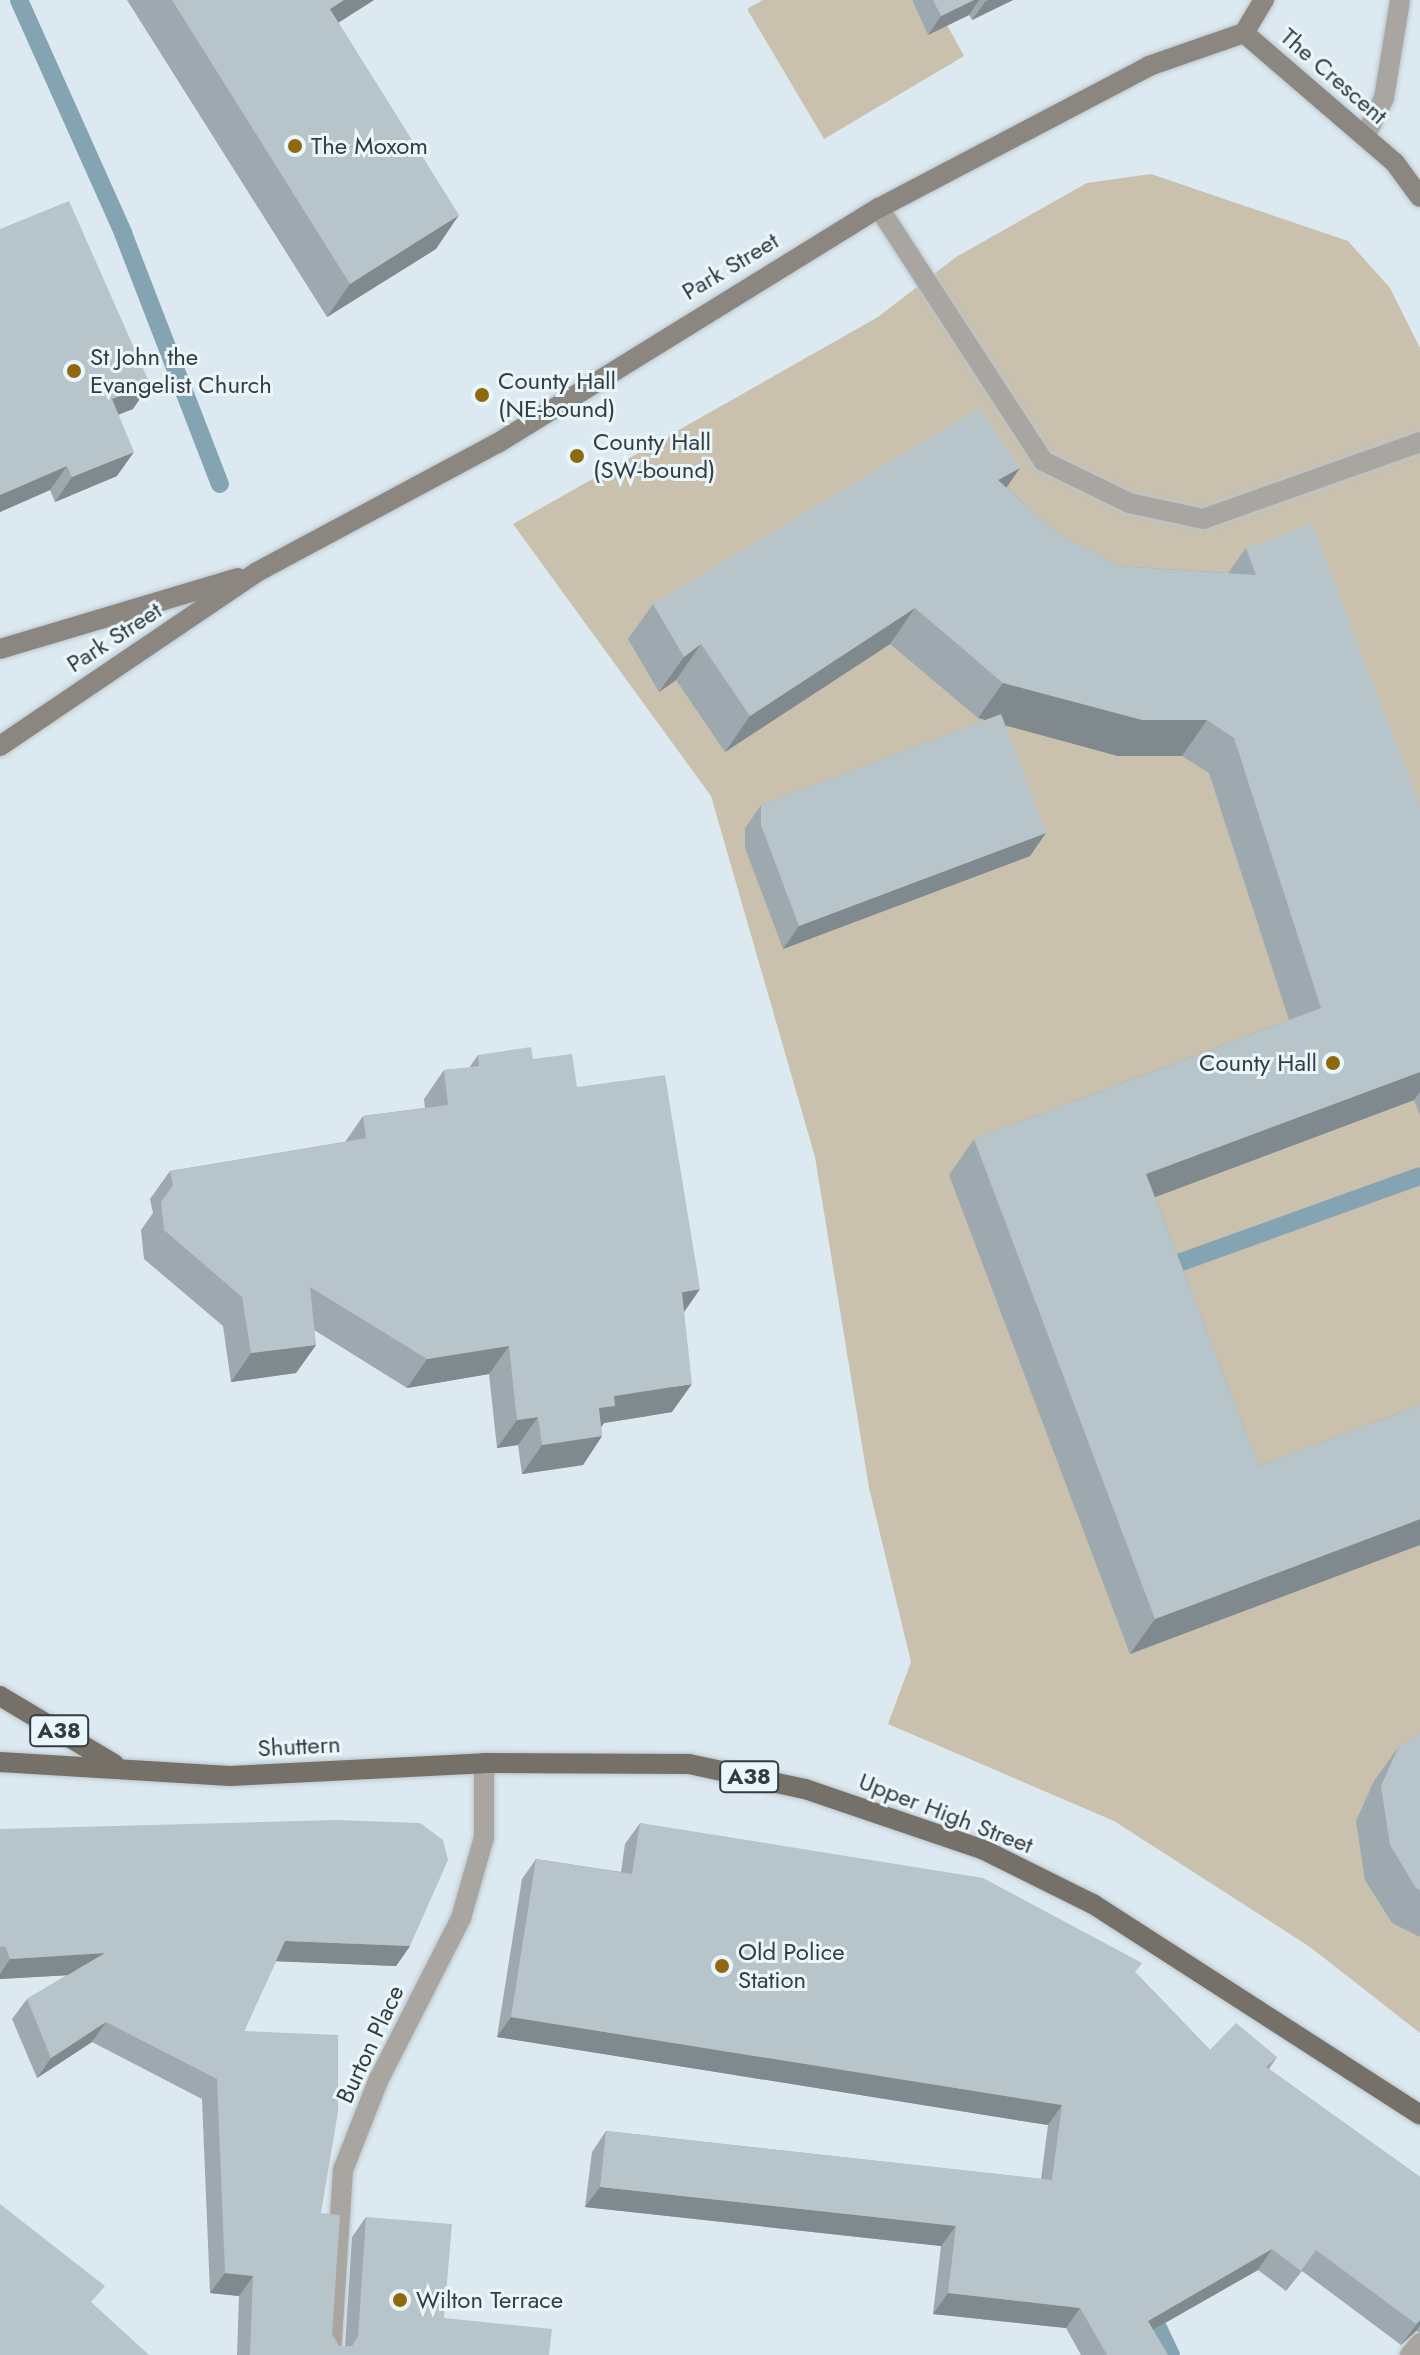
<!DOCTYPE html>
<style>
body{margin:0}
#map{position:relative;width:1420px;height:2355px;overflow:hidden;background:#dce9f0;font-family:Jost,sans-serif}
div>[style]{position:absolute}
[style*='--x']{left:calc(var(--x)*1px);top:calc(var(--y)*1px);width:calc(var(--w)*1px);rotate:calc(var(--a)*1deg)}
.green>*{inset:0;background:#c9c0ae}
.stream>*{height:18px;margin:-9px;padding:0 9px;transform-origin:9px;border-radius:9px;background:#84a4b3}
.roads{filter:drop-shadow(0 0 2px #bbc6cc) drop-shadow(0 0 2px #bbc6cc)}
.lane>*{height:20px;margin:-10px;padding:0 10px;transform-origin:10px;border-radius:10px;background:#a9a6a1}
.street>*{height:20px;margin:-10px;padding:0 10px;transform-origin:10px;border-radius:10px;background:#a9a6a1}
.secondary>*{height:20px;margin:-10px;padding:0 10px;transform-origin:10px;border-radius:10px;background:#8b8780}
.primary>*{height:20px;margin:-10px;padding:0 10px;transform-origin:10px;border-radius:10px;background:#757168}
.wall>*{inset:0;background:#9da9ae}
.shaded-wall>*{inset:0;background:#80898d}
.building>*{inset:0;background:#b7c4ca}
.dots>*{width:22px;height:22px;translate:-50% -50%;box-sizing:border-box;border:4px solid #e9f7fd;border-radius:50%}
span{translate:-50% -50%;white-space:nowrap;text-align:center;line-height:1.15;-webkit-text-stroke:6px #e9f7fd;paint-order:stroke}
.shield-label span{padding:2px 6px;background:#e9f7fd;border:2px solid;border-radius:6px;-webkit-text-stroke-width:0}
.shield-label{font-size:22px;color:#363b3d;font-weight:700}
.street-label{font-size:24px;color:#363b3d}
.poi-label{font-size:24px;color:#363b3d}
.left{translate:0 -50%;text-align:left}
.right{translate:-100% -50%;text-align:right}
</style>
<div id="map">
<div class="green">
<div style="clip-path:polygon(763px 0,912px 0,928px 34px,947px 25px,964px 56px,824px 139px,747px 9px)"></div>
<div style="clip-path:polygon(1151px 174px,1348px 241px,1390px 288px,1420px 348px,1420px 2033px,1310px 1947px,1114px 1821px,888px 1724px,911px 1662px,869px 1488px,815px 1157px,711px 796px,513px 524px,878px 317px,956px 257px,1087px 183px)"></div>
</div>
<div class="stream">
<div style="--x:19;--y:0;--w:255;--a:65.9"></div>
<div style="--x:123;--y:233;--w:269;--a:68.9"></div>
<div style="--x:1159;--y:1270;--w:277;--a:-19.8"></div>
<div style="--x:1148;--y:2307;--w:53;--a:64.4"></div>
</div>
<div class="roads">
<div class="lane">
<div style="--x:879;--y:208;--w:302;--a:57"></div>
<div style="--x:1043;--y:461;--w:96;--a:26"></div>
<div style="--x:1129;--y:503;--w:76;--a:12.2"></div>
<div style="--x:1203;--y:519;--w:230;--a:-19.5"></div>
<div style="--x:1410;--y:2355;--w:16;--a:-50"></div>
</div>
<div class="street">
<div style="--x:1365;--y:136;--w:42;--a:-63.4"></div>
<div style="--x:1384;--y:98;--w:99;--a:-80.7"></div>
<div style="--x:331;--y:2355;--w:185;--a:-86.3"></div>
<div style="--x:343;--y:2170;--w:96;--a:-68.5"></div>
<div style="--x:378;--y:2081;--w:183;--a:-63"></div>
<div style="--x:461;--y:1918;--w:84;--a:-74.1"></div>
<div style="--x:484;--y:1837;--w:74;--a:-90"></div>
</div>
<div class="secondary">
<div style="--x:1244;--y:33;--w:199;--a:40.7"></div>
<div style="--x:1395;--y:163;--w:42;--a:53.7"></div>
<div style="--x:1244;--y:33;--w:39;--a:-59"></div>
<div style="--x:0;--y:649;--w:248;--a:-16.6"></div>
<div style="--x:0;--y:746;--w:310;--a:-34.1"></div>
<div style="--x:257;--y:572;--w:273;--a:-28.2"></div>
<div style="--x:498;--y:443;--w:448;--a:-31.7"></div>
<div style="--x:879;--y:208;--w:305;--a:-27.7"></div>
<div style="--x:1149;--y:66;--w:101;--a:-19.2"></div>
</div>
<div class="primary">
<div style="--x:0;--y:1696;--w:133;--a:30.8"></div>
<div style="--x:0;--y:1762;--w:230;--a:3.5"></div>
<div style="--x:230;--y:1776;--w:254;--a:-2.9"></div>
<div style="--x:484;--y:1763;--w:205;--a:0.3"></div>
<div style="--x:689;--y:1764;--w:119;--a:12.2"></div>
<div style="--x:805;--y:1789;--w:189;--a:18.8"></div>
<div style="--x:984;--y:1850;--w:122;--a:26.4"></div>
<div style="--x:1093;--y:1904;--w:389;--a:32.8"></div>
</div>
</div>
<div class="wall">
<div style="clip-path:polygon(127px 0,374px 0,338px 23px,436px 249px,327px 317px)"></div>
<div style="clip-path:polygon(912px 0,1013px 0,972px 20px,969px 15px,928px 35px)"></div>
<div style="clip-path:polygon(0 229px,133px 409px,119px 414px,117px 476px,55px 502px,50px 490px,0 512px)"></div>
<div style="clip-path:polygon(1020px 468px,1006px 487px,1058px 534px,1120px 566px,1228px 573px,1246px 548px,1420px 806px,1420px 1115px,1414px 1100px,1155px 1197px,1259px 1466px,1420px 1405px,1130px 1654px,949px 1175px,974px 1139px,1289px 1020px,1209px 773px,1182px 756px,1118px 756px,1006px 725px,1030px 856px,783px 949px,745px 848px,745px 828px,761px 805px,986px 720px,978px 718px,890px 644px,725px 752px,676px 680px,659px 692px,628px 639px,653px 604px)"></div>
<div style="clip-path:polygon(478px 1055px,533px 1059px,577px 1087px,684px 1312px,672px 1412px,604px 1423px,601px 1427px,602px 1436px,583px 1465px,522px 1474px,518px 1445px,497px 1448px,489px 1374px,407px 1388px,314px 1330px,316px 1345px,296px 1373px,231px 1382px,223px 1326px,144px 1259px,141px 1230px,153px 1213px,150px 1199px,170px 1171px,345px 1142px,363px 1116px,425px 1108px,424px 1099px,444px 1070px,469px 1068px)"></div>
<div style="clip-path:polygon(1420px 1733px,1420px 1937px,1392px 1923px,1365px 1880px,1356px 1821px,1374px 1781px,1399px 1746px)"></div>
<div style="clip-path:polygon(640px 1823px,1136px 1973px,1210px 2050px,1277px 2057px,1269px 2069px,1420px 2177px,1420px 2332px,1416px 2331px,1401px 2345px,1302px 2271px,1286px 2291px,1258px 2270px,1153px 2330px,1168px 2355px,1081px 2355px,1066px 2328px,933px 2314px,941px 2246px,585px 2207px,592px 2152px,606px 2131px,1041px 2179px,1048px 2125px,497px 2037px,522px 1879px,536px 1859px,621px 1872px,625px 1844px)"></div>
<div style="clip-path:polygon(0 1829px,410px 1946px,396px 1966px,276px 1961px,244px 2031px,321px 2213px,332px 2334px,339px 2346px,345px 2346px,352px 2237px,366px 2217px,444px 2318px,549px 2355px,237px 2355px,239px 2296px,210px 2293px,202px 2099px,92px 2042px,37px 2078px,12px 2019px,27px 1999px,67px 1975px,0 1979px)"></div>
</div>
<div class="shaded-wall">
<div style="clip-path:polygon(344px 0,374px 0,306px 43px,330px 9px)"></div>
<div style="clip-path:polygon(974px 0,979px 0,969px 15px,928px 35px,941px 16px)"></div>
<div style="clip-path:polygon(988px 0,1013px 0,972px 20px,985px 2px)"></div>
<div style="clip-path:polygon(459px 215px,436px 249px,327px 317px,350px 284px)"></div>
<div style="clip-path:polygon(150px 384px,133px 409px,95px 424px,112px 399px)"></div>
<div style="clip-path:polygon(134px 452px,117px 476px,55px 502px,72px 477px)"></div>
<div style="clip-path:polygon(67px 466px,50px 490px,0 512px,0 495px)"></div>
<div style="clip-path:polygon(1020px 468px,995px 504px,998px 480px)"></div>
<div style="clip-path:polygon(915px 608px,890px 644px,725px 752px,750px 716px)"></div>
<div style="clip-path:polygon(701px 644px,676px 680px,659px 692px,684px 657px)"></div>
<div style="clip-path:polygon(1003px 683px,1207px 720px,1182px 756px,1118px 756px,978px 718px)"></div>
<div style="clip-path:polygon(1046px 833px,1030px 856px,783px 949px,799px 926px)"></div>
<div style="clip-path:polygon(1420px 1072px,1420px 1092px,1414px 1100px,1121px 1210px,1146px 1174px)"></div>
<div style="clip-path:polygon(700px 1289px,680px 1318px,682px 1292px)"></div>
<div style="clip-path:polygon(316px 1345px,296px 1373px,231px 1382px,251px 1353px)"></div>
<div style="clip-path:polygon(509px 1346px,489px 1374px,407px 1388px,427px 1359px)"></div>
<div style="clip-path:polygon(692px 1384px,672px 1412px,604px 1423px,596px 1435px,599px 1408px,614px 1396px)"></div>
<div style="clip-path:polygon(538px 1417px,518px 1445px,497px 1448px,517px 1420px)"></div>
<div style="clip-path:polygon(602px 1436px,583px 1465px,522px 1474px,542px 1445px)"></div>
<div style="clip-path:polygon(1420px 1519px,1420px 1545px,1130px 1654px,1155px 1619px)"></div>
<div style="clip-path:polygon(285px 1941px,410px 1946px,396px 1966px,270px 1961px)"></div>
<div style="clip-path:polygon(105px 1953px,90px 1974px,0 1979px,0 1974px,10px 1959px)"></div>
<div style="clip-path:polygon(511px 2017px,1062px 2105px,1048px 2125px,497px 2037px)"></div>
<div style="clip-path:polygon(106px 2022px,92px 2042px,37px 2078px,51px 2058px)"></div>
<div style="clip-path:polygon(600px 2187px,956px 2226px,941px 2246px,585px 2207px)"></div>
<div style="clip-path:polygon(1272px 2249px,1258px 2270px,1133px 2341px,1148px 2321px)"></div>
<div style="clip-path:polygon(225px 2273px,253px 2276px,239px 2296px,210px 2293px)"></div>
<div style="clip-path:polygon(948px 2293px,1080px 2308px,1066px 2328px,933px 2314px)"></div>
<div style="clip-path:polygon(1420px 2320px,1420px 2325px,1416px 2331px,1401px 2345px)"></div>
</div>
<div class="building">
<div style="clip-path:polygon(172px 0,344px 0,330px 9px,459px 215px,350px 284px)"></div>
<div style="clip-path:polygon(933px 0,974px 0,941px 16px)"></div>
<div style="clip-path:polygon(69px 201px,150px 384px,112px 399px,134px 452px,72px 477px,67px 466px,0 495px,0 229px)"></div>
<div style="clip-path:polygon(980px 408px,1020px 468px,998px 480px,1058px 534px,1120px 566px,1256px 575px,1246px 548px,1312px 524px,1420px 806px,1420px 1072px,1146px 1174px,1259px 1466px,1420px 1405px,1420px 1519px,1155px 1619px,974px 1139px,1321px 1008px,1234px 738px,1207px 720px,1142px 720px,1003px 683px,915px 608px,750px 716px,701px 644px,684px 657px,653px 604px)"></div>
<div style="clip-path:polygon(1001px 714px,1046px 833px,799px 926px,761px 825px,761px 805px)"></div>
<div style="clip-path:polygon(531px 1047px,533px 1059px,572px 1054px,577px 1087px,665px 1075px,700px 1289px,682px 1292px,692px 1384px,614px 1396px,615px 1406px,599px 1408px,602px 1436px,542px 1445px,538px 1417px,517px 1420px,509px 1346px,427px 1359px,310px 1287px,316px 1345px,251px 1353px,242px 1297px,164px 1230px,161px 1202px,173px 1185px,170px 1171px,366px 1138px,363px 1116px,448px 1105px,444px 1070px,479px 1066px,478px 1055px)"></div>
<div style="clip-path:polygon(1420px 1733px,1420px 1890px,1416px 1888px,1390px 1845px,1381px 1786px,1399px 1746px)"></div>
<div style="clip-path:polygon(336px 1820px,420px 1823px,443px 1840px,448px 1860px,410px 1946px,285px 1941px,244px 2031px,338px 2035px,338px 2112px,321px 2213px,340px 2215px,332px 2334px,339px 2346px,352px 2346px,358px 2336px,366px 2217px,452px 2224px,444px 2318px,552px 2329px,549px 2355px,250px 2355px,253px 2276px,225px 2273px,217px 2079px,106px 2022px,51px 2058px,27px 1999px,105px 1953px,10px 1959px,5px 1946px,0 1947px,0 1829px)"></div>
<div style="clip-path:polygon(640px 1823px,983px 1878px,1142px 1963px,1135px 1972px,1210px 2050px,1236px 2023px,1277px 2057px,1266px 2067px,1420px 2177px,1420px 2320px,1416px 2324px,1316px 2250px,1301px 2271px,1272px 2249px,1148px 2321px,1168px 2355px,1107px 2355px,1080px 2308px,948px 2293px,956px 2226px,600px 2187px,606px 2131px,1052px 2180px,1062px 2105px,511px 2017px,536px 1859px,632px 1874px)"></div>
<div style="clip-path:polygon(0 2204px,105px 2286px,91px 2302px,149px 2355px,0 2355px)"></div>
</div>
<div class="dots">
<div style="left:295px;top:146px;background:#8f690d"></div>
<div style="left:74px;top:371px;background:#8f690d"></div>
<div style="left:482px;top:395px;background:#8f690d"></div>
<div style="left:577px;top:456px;background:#8f690d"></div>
<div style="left:1333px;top:1063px;background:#8f690d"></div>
<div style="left:722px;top:1966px;background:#8f690d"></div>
<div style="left:400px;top:2300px;background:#8f690d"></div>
</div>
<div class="shield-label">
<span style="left:59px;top:1731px">A38</span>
<span style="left:749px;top:1777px">A38</span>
</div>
<div class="street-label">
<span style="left:1334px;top:76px;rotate:41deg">The Crescent</span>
<span style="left:730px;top:266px;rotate:-31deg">Park Street</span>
<span style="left:114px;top:637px;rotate:-33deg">Park Street</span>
<span style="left:299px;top:1746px;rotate:-3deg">Shuttern</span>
<span style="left:946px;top:1813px;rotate:21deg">Upper High Street</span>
<span style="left:370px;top:2044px;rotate:-65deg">Burton Place</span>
</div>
<div class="poi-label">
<span class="left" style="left:311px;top:146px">The Moxom</span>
<span class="left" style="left:90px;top:371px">St John the<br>Evangelist Church</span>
<span class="left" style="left:498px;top:395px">County Hall<br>(NE-bound)</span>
<span class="left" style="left:593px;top:456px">County Hall<br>(SW-bound)</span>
<span class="right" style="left:1317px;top:1063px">County Hall</span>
<span class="left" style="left:738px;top:1966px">Old Police<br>Station</span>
<span class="left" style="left:416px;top:2300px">Wilton Terrace</span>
</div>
</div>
